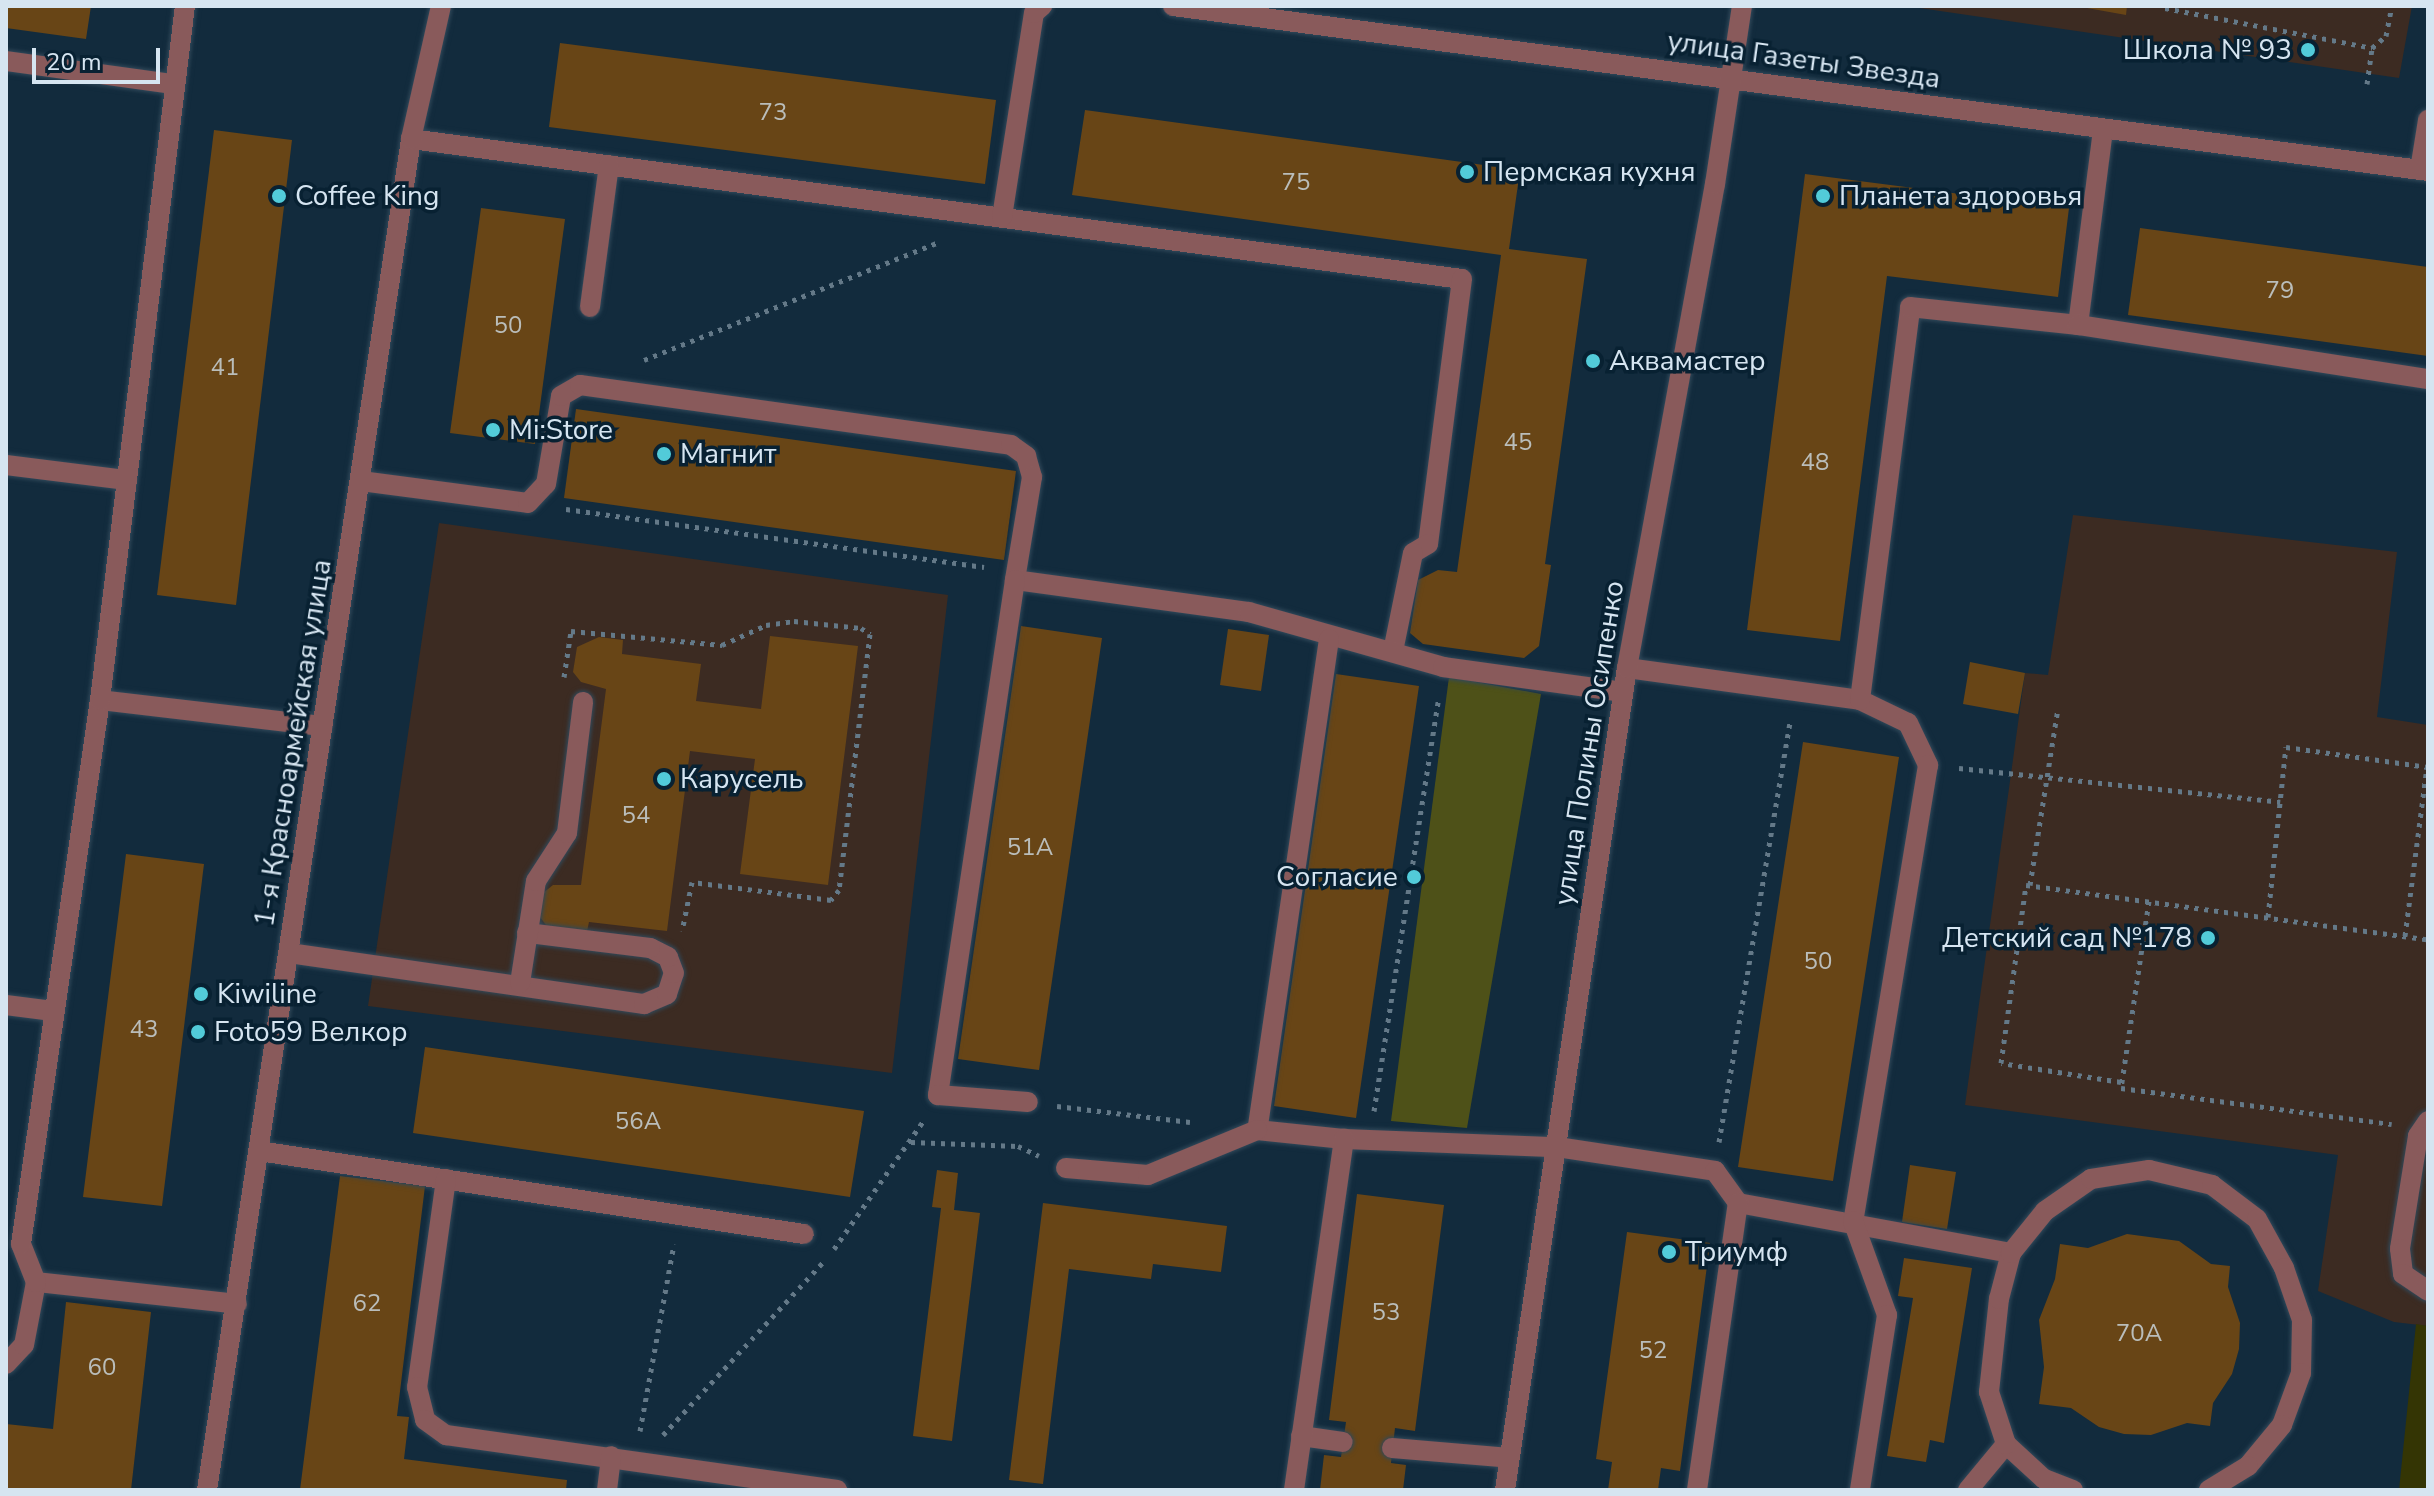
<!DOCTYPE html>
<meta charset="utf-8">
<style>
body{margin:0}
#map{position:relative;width:2434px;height:1496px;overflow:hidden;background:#122b3d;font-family:"Nunito Sans",sans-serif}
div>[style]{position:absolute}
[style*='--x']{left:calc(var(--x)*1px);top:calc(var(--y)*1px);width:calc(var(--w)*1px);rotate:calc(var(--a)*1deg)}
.education>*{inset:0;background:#3c2b22}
.green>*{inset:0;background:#343504}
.forest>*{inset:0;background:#4e5118}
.building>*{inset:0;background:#684516}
.path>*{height:5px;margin-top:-2.5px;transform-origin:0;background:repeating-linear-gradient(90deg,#647988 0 4px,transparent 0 10px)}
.roads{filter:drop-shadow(0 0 2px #31495a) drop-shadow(0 0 2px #31495a)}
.service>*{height:20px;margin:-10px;padding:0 10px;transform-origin:10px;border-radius:10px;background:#895a5b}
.minor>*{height:20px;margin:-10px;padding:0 10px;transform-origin:10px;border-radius:10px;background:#895a5b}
.dots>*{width:22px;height:22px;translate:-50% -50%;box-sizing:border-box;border:4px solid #082132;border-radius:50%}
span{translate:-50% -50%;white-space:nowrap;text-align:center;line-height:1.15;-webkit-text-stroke:7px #082132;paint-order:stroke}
.number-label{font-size:24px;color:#babdba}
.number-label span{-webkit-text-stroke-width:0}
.poi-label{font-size:28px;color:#d6e5f1}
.right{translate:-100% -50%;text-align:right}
.left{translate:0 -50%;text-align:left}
.street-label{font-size:28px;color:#d6e5f1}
.frame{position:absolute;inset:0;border:8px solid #d6e5f1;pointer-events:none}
.scale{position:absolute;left:32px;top:48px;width:128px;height:36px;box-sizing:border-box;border:4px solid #d6e5f1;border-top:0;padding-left:10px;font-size:24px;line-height:28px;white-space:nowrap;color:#d6e5f1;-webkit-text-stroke:6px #082132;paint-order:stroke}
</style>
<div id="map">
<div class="education">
<div style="clip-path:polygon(1906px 6px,2412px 6px,2399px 78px)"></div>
<div style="clip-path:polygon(2073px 515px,2397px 552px,2377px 717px,2428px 725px,2428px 1326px,2394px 1322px,2318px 1291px,2338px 1155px,1965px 1105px,2025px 673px,2048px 675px)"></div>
<div style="clip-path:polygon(439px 523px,948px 595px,892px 1073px,368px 1006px)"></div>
</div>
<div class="green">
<div style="clip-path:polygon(2416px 1324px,2428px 1326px,2428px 1490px,2399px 1490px)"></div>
</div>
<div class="forest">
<div style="clip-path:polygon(1449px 677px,1541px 694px,1467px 1128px,1391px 1121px)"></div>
</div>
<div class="building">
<div style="clip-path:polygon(6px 6px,91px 6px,86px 39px,6px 28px)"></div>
<div style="clip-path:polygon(2076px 6px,2127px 6px,2126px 15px)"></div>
<div style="clip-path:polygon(560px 43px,996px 100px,985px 184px,549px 127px)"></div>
<div style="clip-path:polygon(1085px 110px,1520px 170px,1509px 249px,1587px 259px,1545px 564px,1551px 565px,1539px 646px,1524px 658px,1423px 644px,1410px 633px,1418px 580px,1438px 570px,1457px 572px,1501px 255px,1072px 195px)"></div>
<div style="clip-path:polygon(214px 130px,292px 140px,236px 605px,157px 595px)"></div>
<div style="clip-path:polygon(1805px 174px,2069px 208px,2058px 297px,1887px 276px,1840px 641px,1747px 630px)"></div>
<div style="clip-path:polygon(481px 208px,565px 219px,535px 444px,450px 433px)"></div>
<div style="clip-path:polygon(2140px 228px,2428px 267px,2428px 356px,2128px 315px)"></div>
<div style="clip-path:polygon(576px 409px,1016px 471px,1004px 560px,564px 498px)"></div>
<div style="clip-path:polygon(1021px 626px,1102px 638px,1039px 1070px,958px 1059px)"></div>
<div style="clip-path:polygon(1228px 629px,1269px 635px,1261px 691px,1220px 685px)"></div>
<div style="clip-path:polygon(770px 636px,858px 646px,828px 885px,740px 874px,755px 759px,690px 751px,667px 931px,589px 922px,586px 936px,548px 928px,540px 917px,543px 893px,553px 885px,581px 885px,606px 689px,581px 682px,573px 672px,577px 647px,599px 637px,623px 640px,622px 654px,701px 664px,696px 701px,761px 709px)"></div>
<div style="clip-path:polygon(1970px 662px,2025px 673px,2018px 714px,1963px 704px)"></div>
<div style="clip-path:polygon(1336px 674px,1419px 686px,1356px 1118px,1274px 1106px)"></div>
<div style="clip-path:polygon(1803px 742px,1899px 757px,1833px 1181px,1738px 1167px)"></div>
<div style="clip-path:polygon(126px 854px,204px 864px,162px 1206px,83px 1197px)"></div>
<div style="clip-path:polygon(425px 1047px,864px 1111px,850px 1197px,413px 1133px)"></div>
<div style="clip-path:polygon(1910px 1165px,1956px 1172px,1947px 1229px,1902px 1222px)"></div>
<div style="clip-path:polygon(937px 1170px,958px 1173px,954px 1210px,980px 1213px,952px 1441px,913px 1436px,941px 1208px,932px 1207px)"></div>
<div style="clip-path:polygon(340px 1176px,425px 1186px,397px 1416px,409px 1417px,404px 1459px,567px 1480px,566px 1490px,300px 1490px)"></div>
<div style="clip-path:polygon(1357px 1194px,1444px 1205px,1415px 1431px,1395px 1428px,1391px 1463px,1406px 1465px,1403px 1490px,1320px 1490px,1324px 1455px,1341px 1457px,1346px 1422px,1329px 1420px)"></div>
<div style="clip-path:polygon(1043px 1203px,1227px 1226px,1221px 1272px,1153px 1264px,1151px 1279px,1069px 1269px,1043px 1484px,1009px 1480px)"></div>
<div style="clip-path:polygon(1627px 1232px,1710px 1243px,1680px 1471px,1661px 1468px,1658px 1490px,1608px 1490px,1612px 1462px,1596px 1459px)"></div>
<div style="clip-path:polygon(2127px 1234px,2179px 1241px,2211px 1264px,2230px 1266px,2228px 1287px,2240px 1323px,2239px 1349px,2232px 1374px,2213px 1403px,2210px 1426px,2187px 1423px,2151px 1435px,2124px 1434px,2099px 1427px,2071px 1408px,2039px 1404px,2044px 1367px,2039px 1320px,2055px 1279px,2060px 1244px,2088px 1248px)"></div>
<div style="clip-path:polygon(1904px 1258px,1972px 1268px,1944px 1443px,1930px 1440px,1926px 1462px,1887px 1456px,1913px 1298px,1898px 1296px)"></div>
<div style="clip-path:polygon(66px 1302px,151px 1312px,131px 1490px,6px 1490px,6px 1424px,53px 1429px)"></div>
</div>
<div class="path">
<div style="--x:2165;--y:8;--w:211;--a:10.9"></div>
<div style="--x:2372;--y:48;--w:18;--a:-41"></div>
<div style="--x:2386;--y:36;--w:31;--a:-79"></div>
<div style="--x:2367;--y:84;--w:36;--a:-82"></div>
<div style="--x:644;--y:360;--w:318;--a:-21.8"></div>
<div style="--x:566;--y:509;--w:422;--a:7.9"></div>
<div style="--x:564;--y:677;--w:47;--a:-81.3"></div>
<div style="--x:571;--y:631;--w:152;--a:5.3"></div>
<div style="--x:722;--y:645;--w:48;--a:-24.4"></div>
<div style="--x:766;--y:625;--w:28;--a:-8"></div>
<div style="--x:794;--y:621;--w:67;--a:6"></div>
<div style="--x:861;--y:628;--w:11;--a:34"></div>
<div style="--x:870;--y:634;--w:258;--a:96.9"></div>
<div style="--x:839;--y:890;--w:13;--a:129"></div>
<div style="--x:831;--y:900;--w:140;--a:-172.6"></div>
<div style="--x:692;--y:882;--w:50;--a:101.5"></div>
<div style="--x:1959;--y:768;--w:323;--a:6"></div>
<div style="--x:2030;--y:885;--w:178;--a:-81"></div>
<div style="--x:2149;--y:901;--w:189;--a:98.5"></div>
<div style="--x:2121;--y:1088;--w:273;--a:7.6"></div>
<div style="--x:2268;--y:917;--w:171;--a:-84"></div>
<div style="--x:2286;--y:747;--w:143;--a:8"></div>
<div style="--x:2405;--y:936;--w:170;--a:-82.6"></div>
<div style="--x:2121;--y:1082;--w:121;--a:-171"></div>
<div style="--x:2001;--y:1063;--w:180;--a:-82"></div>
<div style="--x:2026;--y:885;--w:406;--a:7.7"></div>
<div style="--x:1057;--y:1106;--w:134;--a:6.9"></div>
<div style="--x:1374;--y:1111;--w:418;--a:-81.1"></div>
<div style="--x:911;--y:1142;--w:107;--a:2.1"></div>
<div style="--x:1018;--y:1146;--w:23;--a:25"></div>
<div style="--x:1719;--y:1142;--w:426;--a:-80.4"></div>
<div style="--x:834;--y:1249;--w:157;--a:-55.1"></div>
<div style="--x:640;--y:1431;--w:190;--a:-79.7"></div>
<div style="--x:663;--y:1435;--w:238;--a:-47.2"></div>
</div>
<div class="roads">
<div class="service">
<div style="--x:6;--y:61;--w:168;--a:7.9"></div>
<div style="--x:411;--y:139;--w:1060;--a:7.59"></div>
<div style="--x:1462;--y:279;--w:267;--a:97.3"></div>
<div style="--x:1428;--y:544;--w:17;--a:149"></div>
<div style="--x:1413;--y:553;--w:100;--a:101.5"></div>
<div style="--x:2420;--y:170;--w:51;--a:-80.9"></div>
<div style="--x:1002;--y:217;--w:206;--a:-81.1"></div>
<div style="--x:1034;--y:13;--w:11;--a:-41"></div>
<div style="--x:590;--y:307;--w:143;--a:-82.4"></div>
<div style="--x:2078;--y:325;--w:198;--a:-82.7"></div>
<div style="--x:6;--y:465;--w:122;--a:7.1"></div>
<div style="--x:361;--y:481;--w:168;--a:7.5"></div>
<div style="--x:528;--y:503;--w:26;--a:-47"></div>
<div style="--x:546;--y:484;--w:89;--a:-80.3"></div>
<div style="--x:561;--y:396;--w:22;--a:-30"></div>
<div style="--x:580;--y:385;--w:435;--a:7.9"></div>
<div style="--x:1011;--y:445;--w:19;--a:36"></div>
<div style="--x:1026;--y:456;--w:22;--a:74"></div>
<div style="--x:1032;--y:477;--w:104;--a:99.4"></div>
<div style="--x:1015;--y:580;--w:236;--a:7.8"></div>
<div style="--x:1249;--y:612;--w:202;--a:15.8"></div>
<div style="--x:1443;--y:667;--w:182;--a:7.9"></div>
<div style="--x:1015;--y:580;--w:521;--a:98.5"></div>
<div style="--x:938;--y:1095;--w:90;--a:4.4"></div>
<div style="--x:1329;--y:639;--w:496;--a:98.3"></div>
<div style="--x:1257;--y:1130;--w:87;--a:5.9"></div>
<div style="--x:1344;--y:1139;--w:213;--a:2.2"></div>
<div style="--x:1557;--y:1147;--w:160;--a:8.6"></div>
<div style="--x:1715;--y:1171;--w:39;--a:54"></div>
<div style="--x:1738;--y:1203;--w:278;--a:10.4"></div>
<div style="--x:1627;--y:668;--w:235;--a:7.8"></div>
<div style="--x:1860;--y:700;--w:53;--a:25.6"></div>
<div style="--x:1908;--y:723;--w:47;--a:64.5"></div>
<div style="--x:1928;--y:765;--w:462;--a:99.3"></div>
<div style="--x:1853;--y:1221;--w:100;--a:70.1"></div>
<div style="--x:1887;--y:1315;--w:177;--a:98.8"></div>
<div style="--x:100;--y:700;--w:224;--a:6.7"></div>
<div style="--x:1860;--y:700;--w:396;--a:-82.7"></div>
<div style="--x:1910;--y:307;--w:169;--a:6.1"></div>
<div style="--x:2078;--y:325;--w:354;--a:8.8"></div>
<div style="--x:289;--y:953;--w:359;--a:8.2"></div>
<div style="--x:644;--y:1004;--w:25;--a:-23"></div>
<div style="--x:667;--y:994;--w:22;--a:-72"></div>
<div style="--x:674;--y:973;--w:17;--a:-111"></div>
<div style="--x:668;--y:957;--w:20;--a:-153"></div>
<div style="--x:650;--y:948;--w:124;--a:-173"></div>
<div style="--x:520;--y:983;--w:103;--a:-81.1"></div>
<div style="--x:536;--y:881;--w:57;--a:-57.1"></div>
<div style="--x:567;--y:833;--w:132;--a:-83"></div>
<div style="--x:6;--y:1005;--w:47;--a:7.3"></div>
<div style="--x:2428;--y:1121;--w:18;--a:124"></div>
<div style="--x:2418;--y:1136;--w:114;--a:99.1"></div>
<div style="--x:2400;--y:1249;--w:25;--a:83"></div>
<div style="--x:2403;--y:1274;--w:30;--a:34"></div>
<div style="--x:259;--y:1151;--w:551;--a:8.66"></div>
<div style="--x:1066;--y:1168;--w:82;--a:4.9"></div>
<div style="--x:1148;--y:1175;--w:118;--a:-22.4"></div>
<div style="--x:446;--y:1179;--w:210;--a:97.9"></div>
<div style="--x:417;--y:1387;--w:34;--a:76"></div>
<div style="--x:425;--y:1420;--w:26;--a:36"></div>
<div style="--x:446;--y:1435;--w:395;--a:8"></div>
<div style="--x:36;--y:1282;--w:202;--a:6.2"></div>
<div style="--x:6;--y:1364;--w:26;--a:-47"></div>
<div style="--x:24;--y:1345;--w:64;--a:-79.2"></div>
<div style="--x:36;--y:1282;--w:41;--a:-111.5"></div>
<div style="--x:21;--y:1244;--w:550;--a:-81.74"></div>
<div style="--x:100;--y:700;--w:699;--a:-83.02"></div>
<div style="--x:1301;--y:1436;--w:42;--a:8.1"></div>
<div style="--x:1392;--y:1448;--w:118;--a:4.8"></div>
<div style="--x:607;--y:1490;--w:34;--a:-83"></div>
<div style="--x:1294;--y:1490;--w:355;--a:-81.9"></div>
<div style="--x:1697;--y:1490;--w:290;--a:-81.9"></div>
<div style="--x:1968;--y:1490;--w:60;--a:-50.4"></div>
<div style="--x:2073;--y:1490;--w:31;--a:-159"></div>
<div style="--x:2044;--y:1479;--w:52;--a:-137.4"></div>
<div style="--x:2006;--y:1444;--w:55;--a:-108.1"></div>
<div style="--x:1989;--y:1392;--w:94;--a:-83.9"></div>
<div style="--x:1999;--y:1299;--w:48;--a:-75.4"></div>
<div style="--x:2011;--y:1253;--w:54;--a:-51"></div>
<div style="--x:2045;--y:1211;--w:56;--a:-34.8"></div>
<div style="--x:2091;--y:1179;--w:59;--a:-8.8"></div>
<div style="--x:2149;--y:1170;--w:65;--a:13.4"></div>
<div style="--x:2212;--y:1185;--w:56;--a:37.1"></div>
<div style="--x:2257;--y:1219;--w:56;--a:61.1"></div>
<div style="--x:2284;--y:1268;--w:55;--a:70.9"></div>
<div style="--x:2302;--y:1320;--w:53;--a:91.1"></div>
<div style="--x:2301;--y:1373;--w:55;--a:110.1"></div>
<div style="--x:2282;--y:1425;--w:53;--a:129.7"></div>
<div style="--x:2248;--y:1466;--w:46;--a:148.4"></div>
</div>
<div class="minor">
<div style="--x:1173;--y:6;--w:1266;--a:7.49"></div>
<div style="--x:207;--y:1490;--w:1366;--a:-81.41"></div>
<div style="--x:411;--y:139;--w:136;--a:-77.3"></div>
<div style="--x:1505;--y:1490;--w:831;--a:-81.56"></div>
<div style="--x:1627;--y:668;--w:492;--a:-79.7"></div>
<div style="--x:1715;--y:184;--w:180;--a:-81.4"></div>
</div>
</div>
<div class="dots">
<div style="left:2308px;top:50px;background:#52cbd9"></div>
<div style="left:1467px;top:172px;background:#52cbd9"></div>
<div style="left:279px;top:196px;background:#52cbd9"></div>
<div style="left:1823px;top:196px;background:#52cbd9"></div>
<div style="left:1593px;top:361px;background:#52cbd9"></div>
<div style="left:493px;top:430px;background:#52cbd9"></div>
<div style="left:664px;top:454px;background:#52cbd9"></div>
<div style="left:664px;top:779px;background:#52cbd9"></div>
<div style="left:1414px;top:877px;background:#52cbd9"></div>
<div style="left:2208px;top:938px;background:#52cbd9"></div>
<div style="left:201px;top:994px;background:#52cbd9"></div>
<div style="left:198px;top:1032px;background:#52cbd9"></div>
<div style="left:1669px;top:1252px;background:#52cbd9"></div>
</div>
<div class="number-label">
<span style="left:773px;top:113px">73</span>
<span style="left:1296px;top:183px">75</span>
<span style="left:2280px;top:291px">79</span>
<span style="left:508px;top:326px">50</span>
<span style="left:225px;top:368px">41</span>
<span style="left:1518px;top:443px">45</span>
<span style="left:1815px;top:463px">48</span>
<span style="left:636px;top:816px">54</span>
<span style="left:1030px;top:848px">51А</span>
<span style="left:1818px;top:962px">50</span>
<span style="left:144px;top:1030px">43</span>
<span style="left:638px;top:1122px">56А</span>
<span style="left:367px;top:1304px">62</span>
<span style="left:1386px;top:1313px">53</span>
<span style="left:2139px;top:1334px">70А</span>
<span style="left:1653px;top:1351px">52</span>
<span style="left:102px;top:1368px">60</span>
</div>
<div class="poi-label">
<span class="right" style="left:2292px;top:50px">Школа № 93</span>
<span class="left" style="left:1483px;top:172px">Пермская кухня</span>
<span class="left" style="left:295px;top:196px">Coffee King</span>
<span class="left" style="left:1839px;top:196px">Планета здоровья</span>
<span class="left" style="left:1609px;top:361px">Аквамастер</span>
<span class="left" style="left:509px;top:430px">Mi:Store</span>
<span class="left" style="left:680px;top:454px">Магнит</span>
<span class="left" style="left:680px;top:779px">Карусель</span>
<span class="right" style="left:1398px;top:877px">Согласие</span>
<span class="right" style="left:2192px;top:938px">Детский сад №178</span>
<span class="left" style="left:217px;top:994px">Kiwiline</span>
<span class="left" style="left:214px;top:1032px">Foto59 Велкор</span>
<span class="left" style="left:1685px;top:1252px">Триумф</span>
</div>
<div class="street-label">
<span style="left:1804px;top:60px;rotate:8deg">улица Газеты Звезда</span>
<span style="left:293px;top:743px;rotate:-81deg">1-я Красноармейская улица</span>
<span style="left:1589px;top:743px;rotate:-81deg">улица Полины Осипенко</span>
</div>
<div class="frame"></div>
<div class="scale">20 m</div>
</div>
